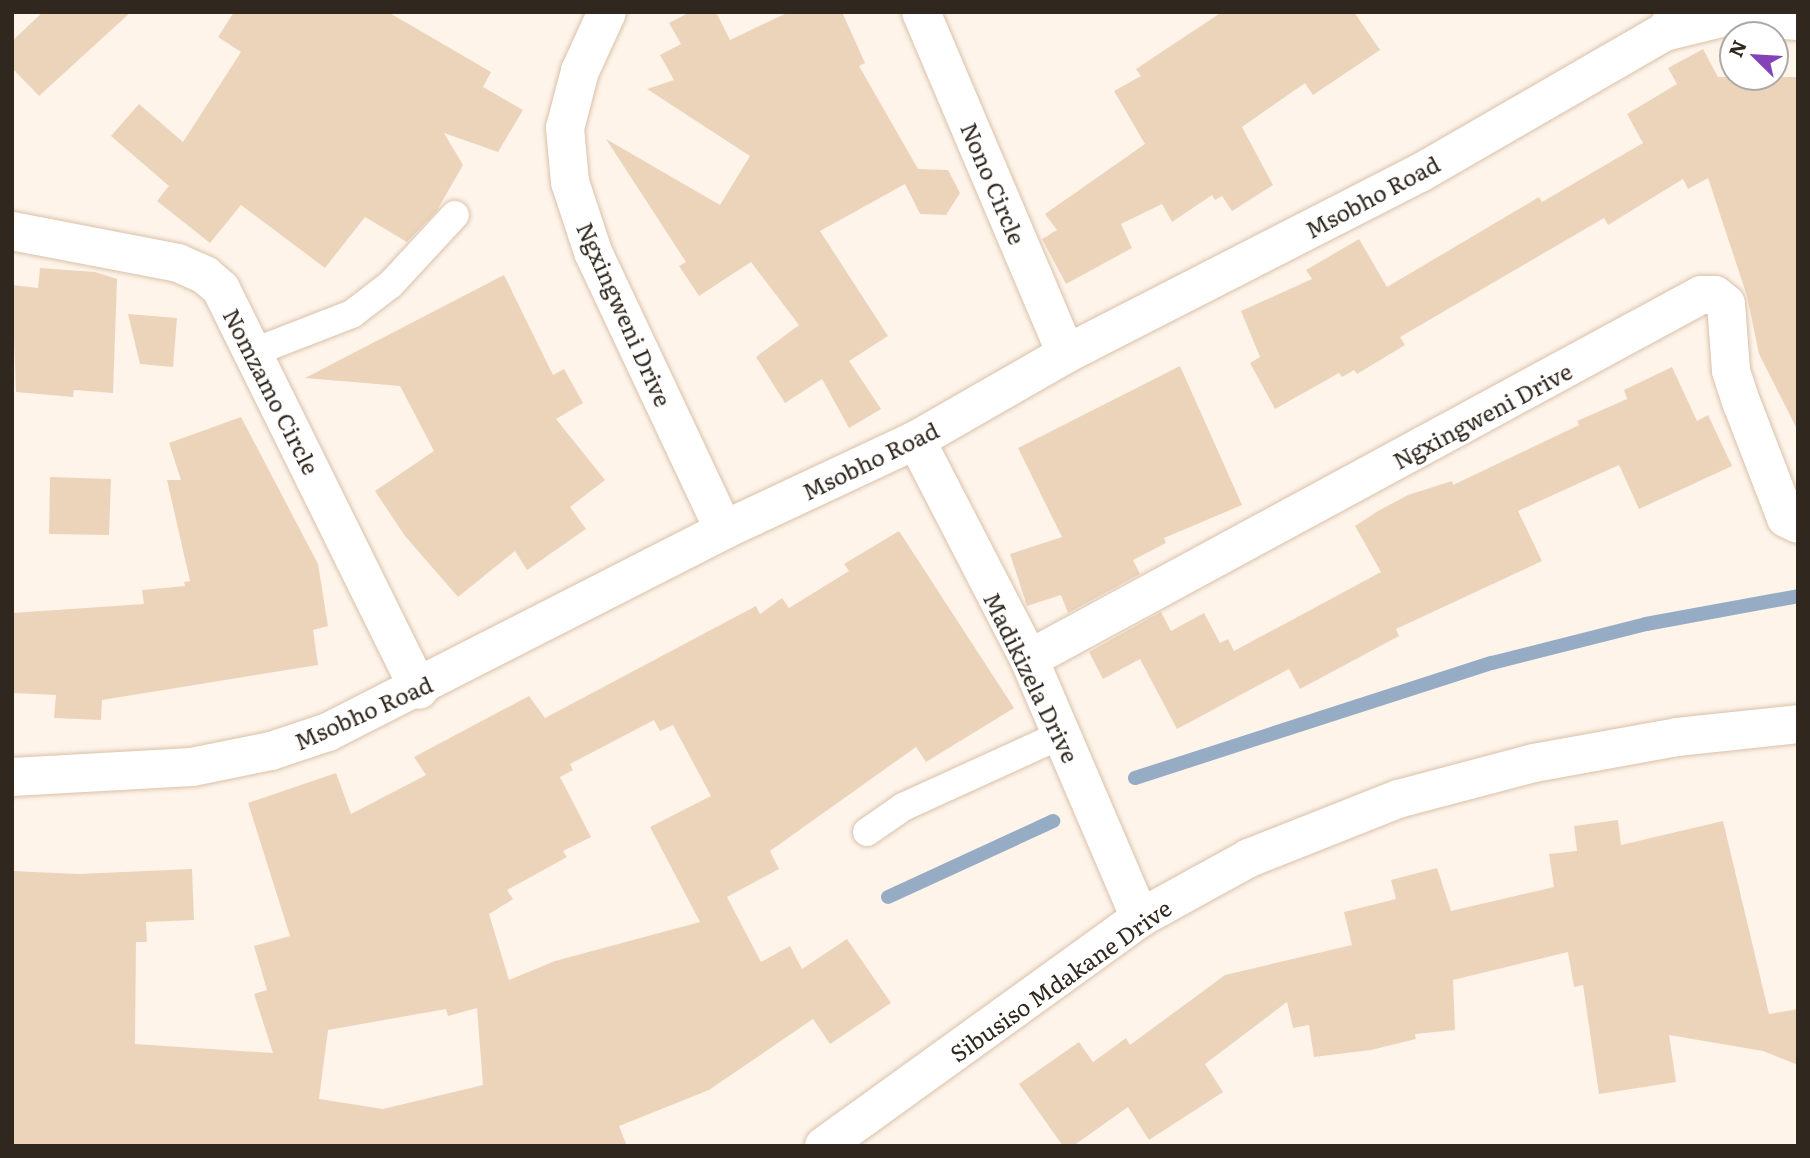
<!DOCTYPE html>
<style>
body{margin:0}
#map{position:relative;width:1810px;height:1158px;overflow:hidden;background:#fef4ea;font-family:Literata,serif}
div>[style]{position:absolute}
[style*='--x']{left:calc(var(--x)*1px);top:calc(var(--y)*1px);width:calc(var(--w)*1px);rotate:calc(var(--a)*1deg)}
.stream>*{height:14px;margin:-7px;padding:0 7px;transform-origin:7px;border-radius:7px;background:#96acc4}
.building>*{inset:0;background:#ecd4bb}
.roads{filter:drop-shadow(0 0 2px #d9c1a8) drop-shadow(0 0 2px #d9c1a8)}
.service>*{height:28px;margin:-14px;padding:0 14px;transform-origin:14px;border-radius:14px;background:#fff}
.minor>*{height:38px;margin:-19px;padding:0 19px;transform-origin:19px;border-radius:19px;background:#fff}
.tertiary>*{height:38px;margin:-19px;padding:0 19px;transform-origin:19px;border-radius:19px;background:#fff}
span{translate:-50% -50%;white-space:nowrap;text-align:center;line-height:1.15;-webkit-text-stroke:5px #fff;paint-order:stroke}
.street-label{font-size:23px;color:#30271e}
.frame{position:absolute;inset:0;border:14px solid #30271e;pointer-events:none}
.north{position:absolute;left:1719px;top:21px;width:70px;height:70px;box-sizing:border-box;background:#fff;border:2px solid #aca9a5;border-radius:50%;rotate:294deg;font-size:19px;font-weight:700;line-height:28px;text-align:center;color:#30271e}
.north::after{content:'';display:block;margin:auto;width:24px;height:32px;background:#8342b7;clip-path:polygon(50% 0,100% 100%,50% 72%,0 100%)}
</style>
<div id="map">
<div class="stream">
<div style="--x:1135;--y:778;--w:375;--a:-17.9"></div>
<div style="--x:1492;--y:663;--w:159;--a:-14.2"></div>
<div style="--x:1646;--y:624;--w:155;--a:-10.4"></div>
<div style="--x:888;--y:897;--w:182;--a:-24.7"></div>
</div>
<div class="building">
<div style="clip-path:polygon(43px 12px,131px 12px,39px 96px,12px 68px,12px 41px)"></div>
<div style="clip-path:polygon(234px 12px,388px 12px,491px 72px,483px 87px,523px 110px,498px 152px,444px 133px,463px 165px,436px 212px,407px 242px,365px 217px,325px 268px,241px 205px,210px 243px,157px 201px,169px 186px,111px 136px,139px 104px,183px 142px,241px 52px,218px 37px)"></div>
<div style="clip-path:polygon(690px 12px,716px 12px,730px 40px,789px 12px,842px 12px,865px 63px,859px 66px,918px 169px,948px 170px,960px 193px,946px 215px,920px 214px,905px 184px,820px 231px,888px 336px,849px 361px,881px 409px,849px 428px,822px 379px,785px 403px,756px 357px,799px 325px,751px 262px,699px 296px,679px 266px,686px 262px,606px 139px,720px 205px,750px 156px,647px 89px,674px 80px,660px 55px,681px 44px,669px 23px)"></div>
<div style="clip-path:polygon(1222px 12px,1354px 12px,1380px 50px,1313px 95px,1305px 83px,1242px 127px,1273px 185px,1232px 211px,1222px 196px,1215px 200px,1212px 195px,1172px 222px,1162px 204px,1121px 224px,1132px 248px,1066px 284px,1042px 239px,1057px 230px,1045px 214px,1145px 144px,1114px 91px,1141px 76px,1136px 69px)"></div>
<div style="clip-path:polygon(1703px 49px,1718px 77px,1798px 77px,1798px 431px,1759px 354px,1747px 296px,1708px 178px,1688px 189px,1683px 179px,1608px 225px,1604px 218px,1400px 337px,1405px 345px,1357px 374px,1354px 370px,1342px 377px,1339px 373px,1275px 409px,1250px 363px,1260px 357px,1241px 311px,1312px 279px,1306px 270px,1359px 239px,1387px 287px,1539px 197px,1542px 202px,1643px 143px,1627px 114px,1677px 84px,1668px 68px)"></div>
<div style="clip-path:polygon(40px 268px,95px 272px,117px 279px,113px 393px,74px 390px,73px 397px,16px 392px,12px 285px,38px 288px)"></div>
<div style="clip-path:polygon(504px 275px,553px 375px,564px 369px,583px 403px,556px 419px,605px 480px,570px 507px,586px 529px,527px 570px,515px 551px,458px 597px,405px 536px,375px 491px,434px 451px,400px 386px,305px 378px)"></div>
<div style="clip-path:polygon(128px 314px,177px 318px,173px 367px,140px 364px)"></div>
<div style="clip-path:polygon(1180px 366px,1242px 505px,1164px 538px,1166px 543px,1133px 560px,1140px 574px,1068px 613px,1061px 595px,1027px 606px,1010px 554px,1062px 537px,1018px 448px)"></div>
<div style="clip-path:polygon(1672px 367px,1697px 421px,1708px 415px,1732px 466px,1639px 509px,1619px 465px,1518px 511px,1542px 561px,1396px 629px,1399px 636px,1300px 689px,1289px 669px,1177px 729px,1140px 659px,1103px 679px,1089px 652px,1161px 612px,1171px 631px,1204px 613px,1220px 643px,1228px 639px,1234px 651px,1381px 572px,1355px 526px,1378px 511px,1408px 495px,1452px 481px,1453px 485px,1579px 425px,1577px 421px,1627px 399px,1624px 390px)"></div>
<div style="clip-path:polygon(241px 417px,318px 564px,328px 626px,313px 630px,318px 665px,102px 700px,101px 720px,54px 718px,56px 695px,12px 693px,12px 613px,144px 604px,142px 590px,185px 586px,184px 582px,190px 581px,167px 480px,181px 480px,169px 443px)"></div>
<div style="clip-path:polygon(50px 477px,111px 479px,109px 535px,49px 534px)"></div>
<div style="clip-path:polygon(evenodd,899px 531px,1014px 708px,926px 762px,916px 747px,770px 851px,779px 869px,727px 897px,761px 962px,790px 946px,802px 969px,847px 939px,891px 1003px,830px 1044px,813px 1019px,709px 1090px,619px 1126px,627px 1146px,12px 1146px,12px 871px,78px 874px,192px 869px,194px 920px,146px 922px,147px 942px,136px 942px,135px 1044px,273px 1053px,254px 994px,267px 990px,254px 946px,290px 936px,248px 803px,336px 773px,351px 814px,426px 775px,414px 757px,529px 696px,545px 718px,756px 606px,760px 614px,782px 598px,789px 608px,849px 571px,844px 564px,899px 531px,654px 720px,660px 731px,673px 725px,711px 796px,650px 827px,700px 922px,555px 961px,509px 980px,489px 914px,513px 899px,507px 890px,567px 857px,563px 851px,591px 837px,560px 777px,573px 770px,570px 764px,654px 720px,899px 531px,477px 1008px,483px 1085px,383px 1109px,319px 1099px,328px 1030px,446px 1009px,448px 1016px,477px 1008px)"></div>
<div style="clip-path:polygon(1618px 820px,1621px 845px,1723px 821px,1769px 1014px,1798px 1009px,1798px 1065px,1763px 1051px,1669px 1035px,1676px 1082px,1599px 1094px,1583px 985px,1574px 987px,1568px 952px,1453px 980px,1455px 1030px,1415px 1034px,1416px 1039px,1371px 1050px,1314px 1057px,1309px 1025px,1293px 1028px,1287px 1002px,1205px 1064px,1223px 1092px,1149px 1140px,1128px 1107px,1073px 1146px,1063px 1146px,1019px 1084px,1079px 1042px,1093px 1062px,1126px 1038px,1130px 1045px,1225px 975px,1352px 945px,1344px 912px,1396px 899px,1391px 880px,1437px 868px,1451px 911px,1554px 887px,1549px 854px,1577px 851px,1574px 826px)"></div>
</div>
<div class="roads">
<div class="service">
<div style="--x:254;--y:352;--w:105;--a:-21.2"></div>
<div style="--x:352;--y:314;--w:49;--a:-37.6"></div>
<div style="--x:391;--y:284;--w:94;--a:-47.2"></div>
<div style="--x:867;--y:832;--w:44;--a:-34.8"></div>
<div style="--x:903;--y:807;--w:174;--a:-24.5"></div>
</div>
<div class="minor">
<div style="--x:607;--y:12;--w:65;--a:114.6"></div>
<div style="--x:580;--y:71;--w:59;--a:104.7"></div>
<div style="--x:565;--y:128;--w:54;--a:84.7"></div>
<div style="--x:570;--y:182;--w:74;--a:71.8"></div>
<div style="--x:593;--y:252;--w:307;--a:64.8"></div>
<div style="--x:921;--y:12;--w:371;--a:67"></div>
<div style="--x:1664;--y:32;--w:67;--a:-13.8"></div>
<div style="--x:1729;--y:16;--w:69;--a:4.1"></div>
<div style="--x:12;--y:231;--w:169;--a:10.9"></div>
<div style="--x:178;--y:263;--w:30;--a:24"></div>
<div style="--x:205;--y:275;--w:21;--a:41"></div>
<div style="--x:221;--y:289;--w:447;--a:63.7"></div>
<div style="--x:916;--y:440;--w:246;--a:62.7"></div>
<div style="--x:1029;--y:659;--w:282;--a:66.8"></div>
<div style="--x:1029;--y:659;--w:764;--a:-28.44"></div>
<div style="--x:1701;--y:295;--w:14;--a:0"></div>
<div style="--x:1715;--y:295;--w:14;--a:39"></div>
<div style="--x:1726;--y:304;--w:67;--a:85.7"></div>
<div style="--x:1731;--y:371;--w:35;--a:72"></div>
<div style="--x:1742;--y:404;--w:122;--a:68.9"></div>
<div style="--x:1786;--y:518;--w:13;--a:27"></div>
<div style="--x:12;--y:777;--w:180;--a:-3.2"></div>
<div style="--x:192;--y:767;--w:81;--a:-11.4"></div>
<div style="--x:271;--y:751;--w:60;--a:-18.4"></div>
<div style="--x:328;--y:732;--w:445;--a:-27"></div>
<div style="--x:724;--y:530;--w:212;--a:-25.1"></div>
<div style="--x:916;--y:440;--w:173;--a:-29.8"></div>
<div style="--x:1066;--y:354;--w:398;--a:-27.1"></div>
<div style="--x:1420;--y:173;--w:282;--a:-30"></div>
<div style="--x:1664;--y:32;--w:26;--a:-50"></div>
</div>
<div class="tertiary">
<div style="--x:824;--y:1146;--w:390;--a:-35.8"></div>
<div style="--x:1140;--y:918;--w:124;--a:-28.8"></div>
<div style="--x:1249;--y:858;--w:160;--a:-21.6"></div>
<div style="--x:1398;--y:799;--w:141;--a:-14.8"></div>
<div style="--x:1534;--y:763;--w:145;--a:-10.3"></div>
<div style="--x:1677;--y:737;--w:122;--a:-6.1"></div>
</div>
</div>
<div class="street-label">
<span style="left:994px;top:183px;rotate:67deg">Nono Circle</span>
<span style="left:1372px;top:196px;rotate:-28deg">Msobho Road</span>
<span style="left:625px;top:314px;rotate:66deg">Ngxingweni Drive</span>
<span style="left:272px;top:391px;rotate:63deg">Nomzamo Circle</span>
<span style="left:1482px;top:415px;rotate:-28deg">Ngxingweni Drive</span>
<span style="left:870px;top:460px;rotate:-26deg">Msobho Road</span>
<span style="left:1032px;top:677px;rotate:64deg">Madikizela Drive</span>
<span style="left:363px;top:712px;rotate:-24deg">Msobho Road</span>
<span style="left:1060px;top:980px;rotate:-35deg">Sibusiso Mdakane Drive</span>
</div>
<div class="frame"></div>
<div class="north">N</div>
</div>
